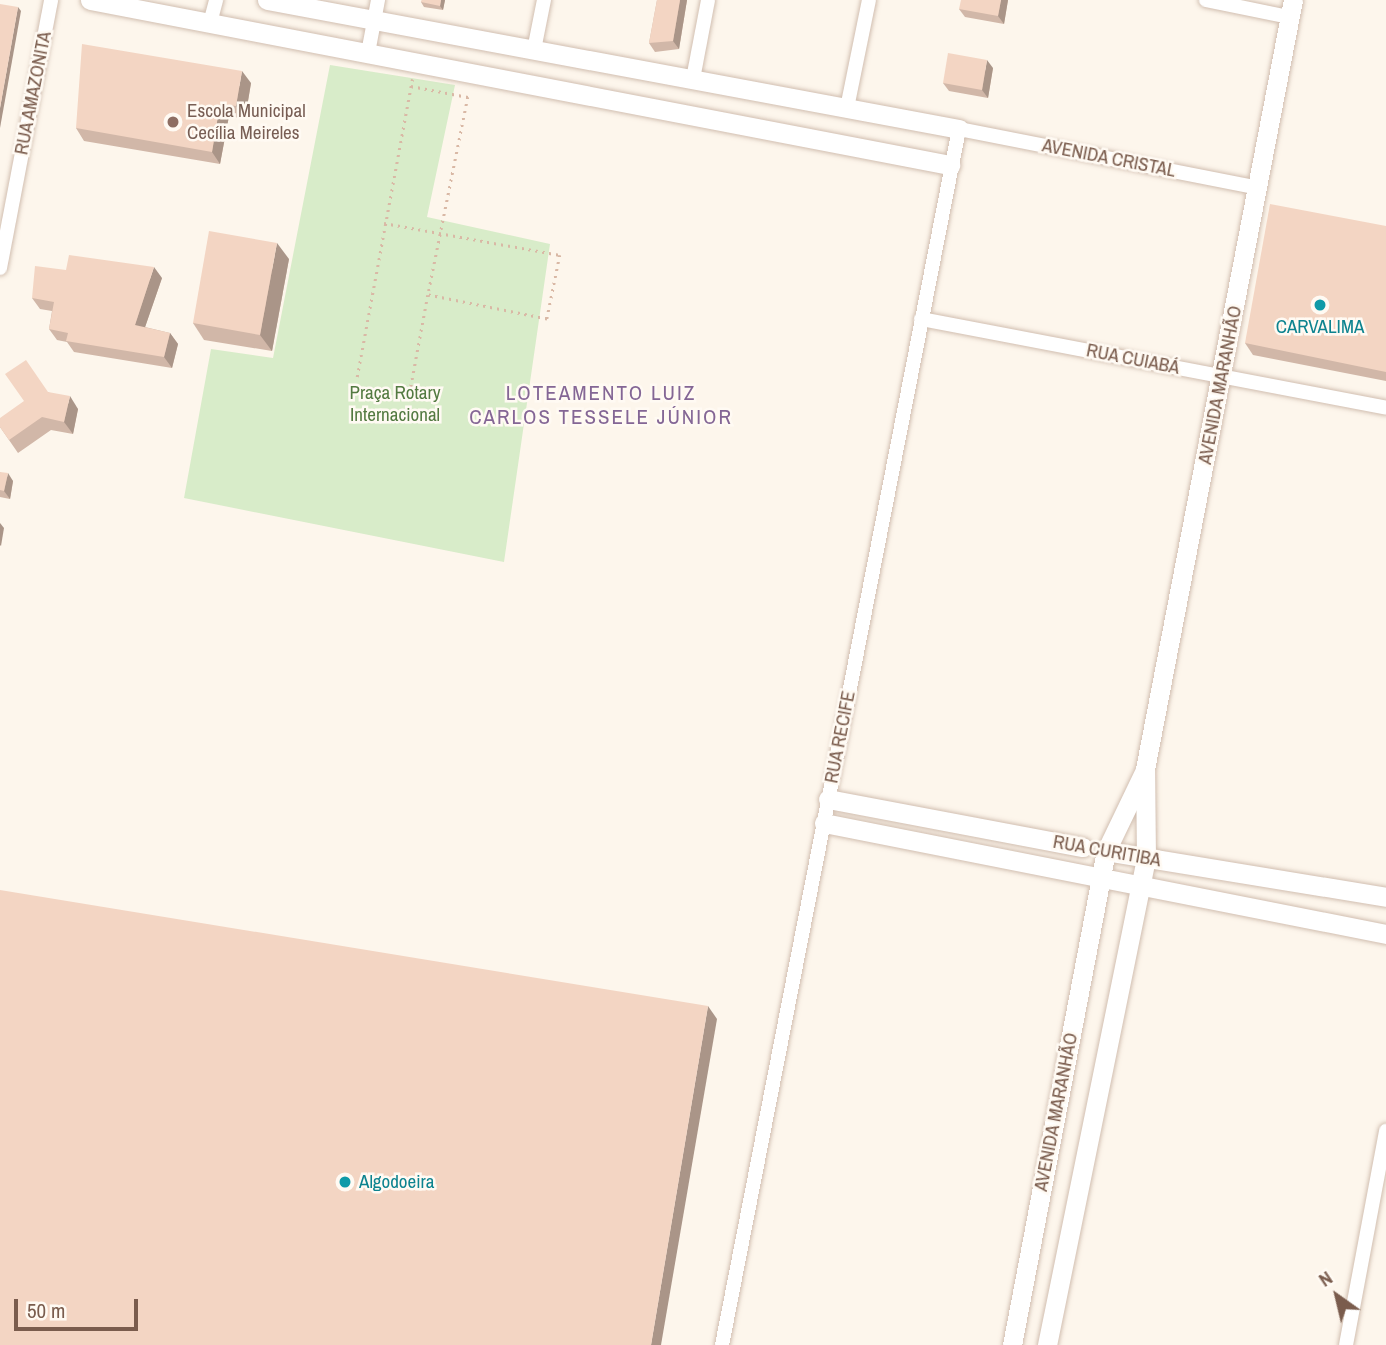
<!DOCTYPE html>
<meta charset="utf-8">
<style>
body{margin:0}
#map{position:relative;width:1386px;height:1345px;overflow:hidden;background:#fdf6ec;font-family:"Archivo Narrow",sans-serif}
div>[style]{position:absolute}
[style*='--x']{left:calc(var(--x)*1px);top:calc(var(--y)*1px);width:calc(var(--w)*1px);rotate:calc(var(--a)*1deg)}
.green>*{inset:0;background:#d8ecc9}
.path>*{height:2.5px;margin-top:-1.25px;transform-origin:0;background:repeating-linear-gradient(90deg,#d9b8a5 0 2px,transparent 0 7px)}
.roads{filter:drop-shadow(0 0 2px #d1beb0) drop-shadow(0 0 2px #d1beb0)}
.street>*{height:14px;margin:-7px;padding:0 7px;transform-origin:7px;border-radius:7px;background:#fff}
.secondary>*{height:19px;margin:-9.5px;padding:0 9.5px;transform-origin:9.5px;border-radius:9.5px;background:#fff}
.wall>*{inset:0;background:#d1b7a8}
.shaded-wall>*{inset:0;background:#aa9588}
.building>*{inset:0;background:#f3d5c3}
.dots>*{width:19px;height:19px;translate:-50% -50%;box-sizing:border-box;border:4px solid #fffaf3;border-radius:50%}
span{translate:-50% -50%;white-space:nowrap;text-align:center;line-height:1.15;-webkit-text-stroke:5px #fffaf3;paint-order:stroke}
.street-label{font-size:19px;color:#7a5c4d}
.education-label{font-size:19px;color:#785e54}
.left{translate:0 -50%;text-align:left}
.culture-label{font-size:19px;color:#0d838f}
.park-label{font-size:19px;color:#537a41}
.neighbourhood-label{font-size:21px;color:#846695;letter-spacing:2px}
.north{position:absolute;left:1302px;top:1261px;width:70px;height:70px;-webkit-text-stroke:5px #fffaf3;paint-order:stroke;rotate:326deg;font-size:19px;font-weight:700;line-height:28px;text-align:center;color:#7a5c4d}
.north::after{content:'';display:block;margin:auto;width:24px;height:32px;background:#7a5c4d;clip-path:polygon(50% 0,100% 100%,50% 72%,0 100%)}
.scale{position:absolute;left:14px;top:1299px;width:124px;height:32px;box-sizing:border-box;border:4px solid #7a5c4d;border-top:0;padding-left:9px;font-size:21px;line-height:24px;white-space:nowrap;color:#7a5c4d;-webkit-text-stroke:5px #fffaf3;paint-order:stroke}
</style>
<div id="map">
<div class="green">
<div style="clip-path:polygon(330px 65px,455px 85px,427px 217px,550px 244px,504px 562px,184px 498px,211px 349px,273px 358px)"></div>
</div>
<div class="path">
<div style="--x:411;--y:86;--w:58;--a:10.9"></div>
<div style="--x:468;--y:97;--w:202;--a:101.4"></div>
<div style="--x:384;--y:223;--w:179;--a:10.3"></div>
<div style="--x:560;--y:255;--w:65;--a:101.5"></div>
<div style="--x:547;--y:319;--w:121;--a:-168.6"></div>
<div style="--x:428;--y:295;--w:94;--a:100.5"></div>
<div style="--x:357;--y:377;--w:303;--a:-79.5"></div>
</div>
<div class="roads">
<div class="street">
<div style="--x:1206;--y:0;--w:85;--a:11.6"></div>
<div style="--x:210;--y:23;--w:24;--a:-75"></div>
<div style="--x:534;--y:50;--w:51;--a:-78.7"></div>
<div style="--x:368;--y:53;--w:54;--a:-79.3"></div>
<div style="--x:693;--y:79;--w:80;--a:-79.2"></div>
<div style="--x:847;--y:108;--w:110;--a:-78.5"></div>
<div style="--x:0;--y:268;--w:273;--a:-79.2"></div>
<div style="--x:921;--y:319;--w:473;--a:10.8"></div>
<div style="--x:722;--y:1345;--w:1239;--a:-78.97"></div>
<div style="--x:959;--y:129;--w:306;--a:11.1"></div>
<div style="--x:1346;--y:1345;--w:218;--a:-79.4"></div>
</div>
<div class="secondary">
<div style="--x:90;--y:0;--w:876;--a:10.86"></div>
<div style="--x:267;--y:0;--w:704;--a:10.56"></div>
<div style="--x:828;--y:799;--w:259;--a:10.7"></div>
<div style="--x:824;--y:823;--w:573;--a:11.17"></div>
<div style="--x:1106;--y:851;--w:284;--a:9.3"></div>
<div style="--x:1012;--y:1345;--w:503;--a:-79.23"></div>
<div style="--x:1106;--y:851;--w:90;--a:-64.3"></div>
<div style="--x:1047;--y:1345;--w:497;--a:-78.5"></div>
<div style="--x:1146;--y:858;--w:89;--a:-90.6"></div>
<div style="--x:1145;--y:769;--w:783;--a:-79.11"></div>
</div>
</div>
<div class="wall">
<div style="clip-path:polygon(422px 0,445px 0,443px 10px,424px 7px,421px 2px)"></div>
<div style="clip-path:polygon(657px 0,687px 0,679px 49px,655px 52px,649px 43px)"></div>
<div style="clip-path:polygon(1008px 0,1004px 24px,965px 17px,959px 9px)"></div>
<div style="clip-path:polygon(993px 68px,988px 98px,949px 91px,943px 83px)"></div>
<div style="clip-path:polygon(251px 83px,245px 119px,229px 116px,220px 164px,84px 141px,76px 128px)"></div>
<div style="clip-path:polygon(1386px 226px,1386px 381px,1253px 355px,1245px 343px)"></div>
<div style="clip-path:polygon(289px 259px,272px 351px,204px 340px,193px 323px)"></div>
<div style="clip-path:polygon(162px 278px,145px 327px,170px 333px,178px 344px,172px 368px,74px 352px,67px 342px,57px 340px,49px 329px,52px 311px,40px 309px,32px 298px)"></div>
<div style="clip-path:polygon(48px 392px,78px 409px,73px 434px,51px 430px,18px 453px,0 427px)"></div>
<div style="clip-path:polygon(0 472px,13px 481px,10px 499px,0 497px)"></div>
</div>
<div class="shaded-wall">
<div style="clip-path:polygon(441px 0,445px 0,443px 10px,440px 6px)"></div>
<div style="clip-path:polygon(680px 0,687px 0,679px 49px,673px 41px)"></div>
<div style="clip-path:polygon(1001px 0,1008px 0,1004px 24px,998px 16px)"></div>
<div style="clip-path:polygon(18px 7px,21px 11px,0 128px,0 108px)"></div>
<div style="clip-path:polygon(987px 60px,993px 68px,988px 98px,982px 90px)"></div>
<div style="clip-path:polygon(242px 71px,251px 83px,245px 119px,236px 106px)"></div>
<div style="clip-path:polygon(220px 104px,229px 116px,220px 164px,212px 152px)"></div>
<div style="clip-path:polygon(277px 243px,289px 259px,272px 351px,260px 335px)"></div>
<div style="clip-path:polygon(154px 267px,162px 278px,142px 336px,135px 325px)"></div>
<div style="clip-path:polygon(170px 333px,178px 344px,172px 368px,164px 357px)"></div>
<div style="clip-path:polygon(70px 396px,78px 409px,73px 434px,64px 422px)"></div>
<div style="clip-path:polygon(8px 473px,13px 481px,10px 499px,4px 491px)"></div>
<div style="clip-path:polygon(0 523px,4px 528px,1px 546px,0 545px)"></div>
<div style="clip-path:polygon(708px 1006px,717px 1019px,661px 1345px,651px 1345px)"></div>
</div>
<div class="building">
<div style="clip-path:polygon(422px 0,441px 0,440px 6px,421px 2px)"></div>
<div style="clip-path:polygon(657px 0,680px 0,673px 41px,649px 43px)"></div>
<div style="clip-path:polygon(961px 0,1001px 0,998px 16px,959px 9px)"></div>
<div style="clip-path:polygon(0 4px,18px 7px,0 108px)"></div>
<div style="clip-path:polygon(82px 44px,242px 71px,236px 106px,220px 104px,212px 152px,76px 128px)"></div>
<div style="clip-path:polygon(948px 53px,987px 60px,982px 90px,943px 83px)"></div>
<div style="clip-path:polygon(1270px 204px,1386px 226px,1386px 372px,1245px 343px)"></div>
<div style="clip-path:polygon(209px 231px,277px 243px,260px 335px,193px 323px)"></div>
<div style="clip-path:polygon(69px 255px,154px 267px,135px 325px,170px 333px,164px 357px,66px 341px,68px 333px,49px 329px,54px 302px,32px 298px,35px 266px,66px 270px)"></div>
<div style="clip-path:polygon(26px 360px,48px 392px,70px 396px,64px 422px,42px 417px,9px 440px,0 427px,0 418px,24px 401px,5px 374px)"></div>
<div style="clip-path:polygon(0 472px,8px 473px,4px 491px,0 490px)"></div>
<div style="clip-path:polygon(0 890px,708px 1006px,651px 1345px,0 1345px)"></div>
</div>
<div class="dots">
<div style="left:173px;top:122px;background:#8d6e63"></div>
<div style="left:1320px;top:305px;background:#0f9aa8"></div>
<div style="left:345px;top:1182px;background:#0f9aa8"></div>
</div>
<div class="street-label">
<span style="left:33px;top:93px;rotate:-79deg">RUA AMAZONITA</span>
<span style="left:1109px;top:158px;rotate:11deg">AVENIDA CRISTAL</span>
<span style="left:1133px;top:359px;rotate:11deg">RUA CUIABÁ</span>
<span style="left:1220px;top:385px;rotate:-79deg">AVENIDA MARANHÃO</span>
<span style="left:840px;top:737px;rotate:-79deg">RUA RECIFE</span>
<span style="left:1107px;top:851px;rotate:10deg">RUA CURITIBA</span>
<span style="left:1056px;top:1112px;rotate:-79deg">AVENIDA MARANHÃO</span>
</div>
<div class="education-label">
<span class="left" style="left:187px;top:122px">Escola Municipal<br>Cecília Meireles</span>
</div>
<div class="culture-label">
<span style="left:1320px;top:327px">CARVALIMA</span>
<span class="left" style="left:359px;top:1182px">Algodoeira</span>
</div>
<div class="park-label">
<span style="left:395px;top:404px">Praça Rotary<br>Internacional</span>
</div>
<div class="neighbourhood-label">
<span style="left:601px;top:405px">LOTEAMENTO LUIZ<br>CARLOS TESSELE JÚNIOR</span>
</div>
<div class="north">N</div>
<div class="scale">50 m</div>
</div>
